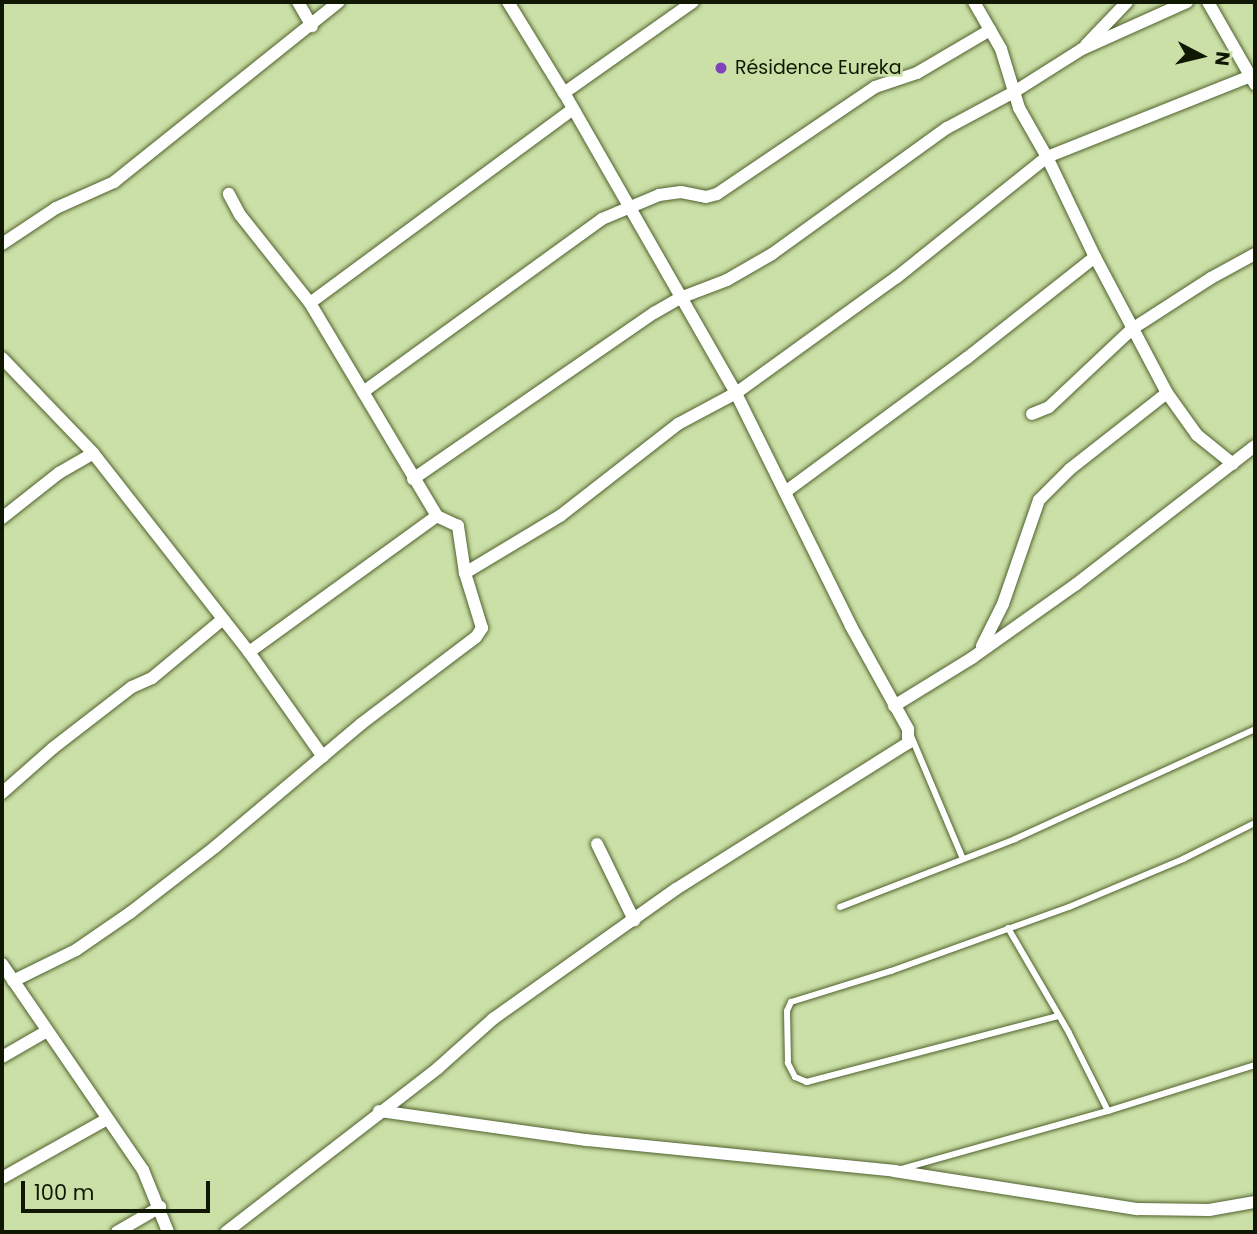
<!DOCTYPE html>
<meta charset="utf-8">
<style>
body{margin:0}
#map{position:relative;width:1257px;height:1234px;overflow:hidden;background:#cbe0a7;font-family:Poppins,sans-serif}
div>[style]{position:absolute}
[style*='--x']{left:calc(var(--x)*1px);top:calc(var(--y)*1px);width:calc(var(--w)*1px);rotate:calc(var(--a)*1deg)}
.roads{filter:drop-shadow(0 0 2px #51622e) drop-shadow(0 0 2px #51622e)}
.service>*{height:6px;margin:-3px;padding:0 3px;transform-origin:3px;border-radius:3px;background:#fff}
.minor>*{height:12px;margin:-6px;padding:0 6px;transform-origin:6px;border-radius:6px;background:#fff}
.dots>*{width:19px;height:19px;translate:-50% -50%;box-sizing:border-box;border:4px solid #cbe0a7;border-radius:50%}
span{translate:-50% -50%;white-space:nowrap;text-align:center;line-height:1.15;-webkit-text-stroke:5px #cbe0a7;paint-order:stroke}
.poi-label{font-size:19px;color:#101703}
.left{translate:0 -50%;text-align:left}
.frame{position:absolute;inset:0;border:4px solid #101703;pointer-events:none}
.north{position:absolute;left:1166px;top:21px;width:70px;height:70px;-webkit-text-stroke:5px #cbe0a7;paint-order:stroke;rotate:97deg;font-size:19px;font-weight:700;line-height:28px;text-align:center;color:#101703}
.north::after{content:'';display:block;margin:auto;width:24px;height:32px;background:#101703;clip-path:polygon(50% 0,100% 100%,50% 72%,0 100%)}
.scale{position:absolute;left:21px;top:1181px;width:189px;height:32px;box-sizing:border-box;border:4px solid #101703;border-top:0;padding-left:9px;font-size:21px;line-height:24px;white-space:nowrap;color:#101703;-webkit-text-stroke:5px #cbe0a7;paint-order:stroke}
</style>
<div id="map">
<div class="roads">
<div class="service">
<div style="--x:911;--y:736;--w:131;--a:67.1"></div>
<div style="--x:840;--y:907;--w:188;--a:-21.2"></div>
<div style="--x:1015;--y:839;--w:264;--a:-24.6"></div>
<div style="--x:1008;--y:928;--w:121;--a:59.8"></div>
<div style="--x:1069;--y:1033;--w:87;--a:63.4"></div>
<div style="--x:1058;--y:1016;--w:260;--a:165.3"></div>
<div style="--x:807;--y:1082;--w:13;--a:-157"></div>
<div style="--x:795;--y:1077;--w:16;--a:-117"></div>
<div style="--x:788;--y:1063;--w:52;--a:-91.1"></div>
<div style="--x:787;--y:1011;--w:10;--a:-66"></div>
<div style="--x:791;--y:1002;--w:105;--a:-17.2"></div>
<div style="--x:891;--y:971;--w:189;--a:-19.8"></div>
<div style="--x:1069;--y:907;--w:124;--a:-22.8"></div>
<div style="--x:1183;--y:859;--w:80;--a:-26.6"></div>
<div style="--x:901;--y:1169;--w:215;--a:-15.7"></div>
<div style="--x:1108;--y:1111;--w:154;--a:-17.4"></div>
</div>
<div class="minor">
<div style="--x:298;--y:2;--w:28;--a:60"></div>
<div style="--x:974;--y:2;--w:54;--a:60.1"></div>
<div style="--x:1001;--y:49;--w:62;--a:73"></div>
<div style="--x:1019;--y:108;--w:56;--a:60.3"></div>
<div style="--x:1047;--y:157;--w:111;--a:64.4"></div>
<div style="--x:1095;--y:257;--w:154;--a:62.1"></div>
<div style="--x:1167;--y:393;--w:52;--a:54.5"></div>
<div style="--x:1197;--y:435;--w:46;--a:38.9"></div>
<div style="--x:1208;--y:2;--w:95;--a:60.2"></div>
<div style="--x:1086;--y:45;--w:59;--a:-46.4"></div>
<div style="--x:564;--y:93;--w:158;--a:-35.2"></div>
<div style="--x:2;--y:244;--w:65;--a:-33.7"></div>
<div style="--x:56;--y:208;--w:64;--a:-24.1"></div>
<div style="--x:114;--y:182;--w:288;--a:-38.7"></div>
<div style="--x:310;--y:303;--w:327;--a:-36.4"></div>
<div style="--x:2;--y:358;--w:132;--a:46.2"></div>
<div style="--x:93;--y:453;--w:253;--a:51.9"></div>
<div style="--x:249;--y:652;--w:128;--a:54.8"></div>
<div style="--x:363;--y:392;--w:295;--a:-35.9"></div>
<div style="--x:602;--y:219;--w:62;--a:-22.8"></div>
<div style="--x:659;--y:195;--w:22;--a:-8"></div>
<div style="--x:681;--y:192;--w:25;--a:11"></div>
<div style="--x:706;--y:197;--w:11;--a:-15"></div>
<div style="--x:717;--y:194;--w:191;--a:-34.1"></div>
<div style="--x:875;--y:87;--w:44;--a:-18.4"></div>
<div style="--x:917;--y:73;--w:85;--a:-30.5"></div>
<div style="--x:1032;--y:414;--w:18;--a:-22"></div>
<div style="--x:1049;--y:407;--w:114;--a:-43.2"></div>
<div style="--x:1132;--y:329;--w:94;--a:-32.8"></div>
<div style="--x:1211;--y:278;--w:50;--a:-28.6"></div>
<div style="--x:413;--y:479;--w:293;--a:-34.6"></div>
<div style="--x:654;--y:313;--w:30;--a:-30"></div>
<div style="--x:680;--y:298;--w:50;--a:-21"></div>
<div style="--x:727;--y:280;--w:52;--a:-30"></div>
<div style="--x:772;--y:254;--w:216;--a:-35.8"></div>
<div style="--x:947;--y:128;--w:76;--a:-28.2"></div>
<div style="--x:1014;--y:92;--w:80;--a:-32.3"></div>
<div style="--x:1082;--y:49;--w:115;--a:-24.1"></div>
<div style="--x:785;--y:492;--w:226;--a:-36.4"></div>
<div style="--x:967;--y:358;--w:163;--a:-38.3"></div>
<div style="--x:2;--y:518;--w:73;--a:-38.3"></div>
<div style="--x:59;--y:473;--w:39;--a:-30"></div>
<div style="--x:465;--y:573;--w:111;--a:-31"></div>
<div style="--x:560;--y:516;--w:150;--a:-37.9"></div>
<div style="--x:678;--y:424;--w:66;--a:-28.1"></div>
<div style="--x:736;--y:393;--w:198;--a:-35.8"></div>
<div style="--x:897;--y:277;--w:192;--a:-38.7"></div>
<div style="--x:1047;--y:157;--w:219;--a:-21.7"></div>
<div style="--x:982;--y:646;--w:47;--a:-63.4"></div>
<div style="--x:1003;--y:604;--w:110;--a:-70.9"></div>
<div style="--x:1039;--y:500;--w:44;--a:-45"></div>
<div style="--x:1070;--y:469;--w:123;--a:-38.1"></div>
<div style="--x:249;--y:652;--w:232;--a:-35.9"></div>
<div style="--x:894;--y:706;--w:92;--a:-31.6"></div>
<div style="--x:972;--y:658;--w:126;--a:-35.3"></div>
<div style="--x:1075;--y:585;--w:227;--a:-37.7"></div>
<div style="--x:2;--y:793;--w:68;--a:-41.4"></div>
<div style="--x:53;--y:748;--w:100;--a:-37.7"></div>
<div style="--x:132;--y:687;--w:22;--a:-24"></div>
<div style="--x:152;--y:678;--w:92;--a:-39.7"></div>
<div style="--x:597;--y:844;--w:85;--a:64"></div>
<div style="--x:2;--y:964;--w:250;--a:55.6"></div>
<div style="--x:143;--y:1170;--w:67;--a:68"></div>
<div style="--x:13;--y:981;--w:70;--a:-26.2"></div>
<div style="--x:76;--y:950;--w:67;--a:-34.6"></div>
<div style="--x:131;--y:912;--w:106;--a:-37.7"></div>
<div style="--x:215;--y:847;--w:191;--a:-40.1"></div>
<div style="--x:361;--y:724;--w:144;--a:-37.1"></div>
<div style="--x:476;--y:637;--w:11;--a:-56"></div>
<div style="--x:482;--y:628;--w:58;--a:-107.2"></div>
<div style="--x:465;--y:573;--w:48;--a:-98.5"></div>
<div style="--x:458;--y:526;--w:23;--a:-155"></div>
<div style="--x:437;--y:516;--w:248;--a:-120.8"></div>
<div style="--x:310;--y:303;--w:112;--a:-128.5"></div>
<div style="--x:240;--y:215;--w:24;--a:-118"></div>
<div style="--x:2;--y:1057;--w:52;--a:-30"></div>
<div style="--x:379;--y:1111;--w:209;--a:8"></div>
<div style="--x:586;--y:1140;--w:310;--a:5.7"></div>
<div style="--x:894;--y:1171;--w:247;--a:8.9"></div>
<div style="--x:1138;--y:1209;--w:71;--a:0.8"></div>
<div style="--x:1209;--y:1210;--w:47;--a:-9.9"></div>
<div style="--x:2;--y:1178;--w:120;--a:-29.3"></div>
<div style="--x:117;--y:1232;--w:50;--a:-30.2"></div>
<div style="--x:226;--y:1232;--w:268;--a:-37.7"></div>
<div style="--x:438;--y:1068;--w:74;--a:-41.7"></div>
<div style="--x:493;--y:1019;--w:224;--a:-35.4"></div>
<div style="--x:676;--y:889;--w:274;--a:-32.2"></div>
<div style="--x:908;--y:743;--w:14;--a:-90"></div>
<div style="--x:908;--y:729;--w:118;--a:-119"></div>
<div style="--x:851;--y:626;--w:260;--a:-116.3"></div>
<div style="--x:736;--y:393;--w:346;--a:-119.8"></div>
<div style="--x:564;--y:93;--w:107;--a:-121.6"></div>
</div>
</div>
<div class="dots">
<div style="left:721px;top:68px;background:#7f43b9"></div>
</div>
<div class="poi-label">
<span class="left" style="left:735px;top:68px">Résidence Eureka</span>
</div>
<div class="frame"></div>
<div class="north">N</div>
<div class="scale">100 m</div>
</div>
